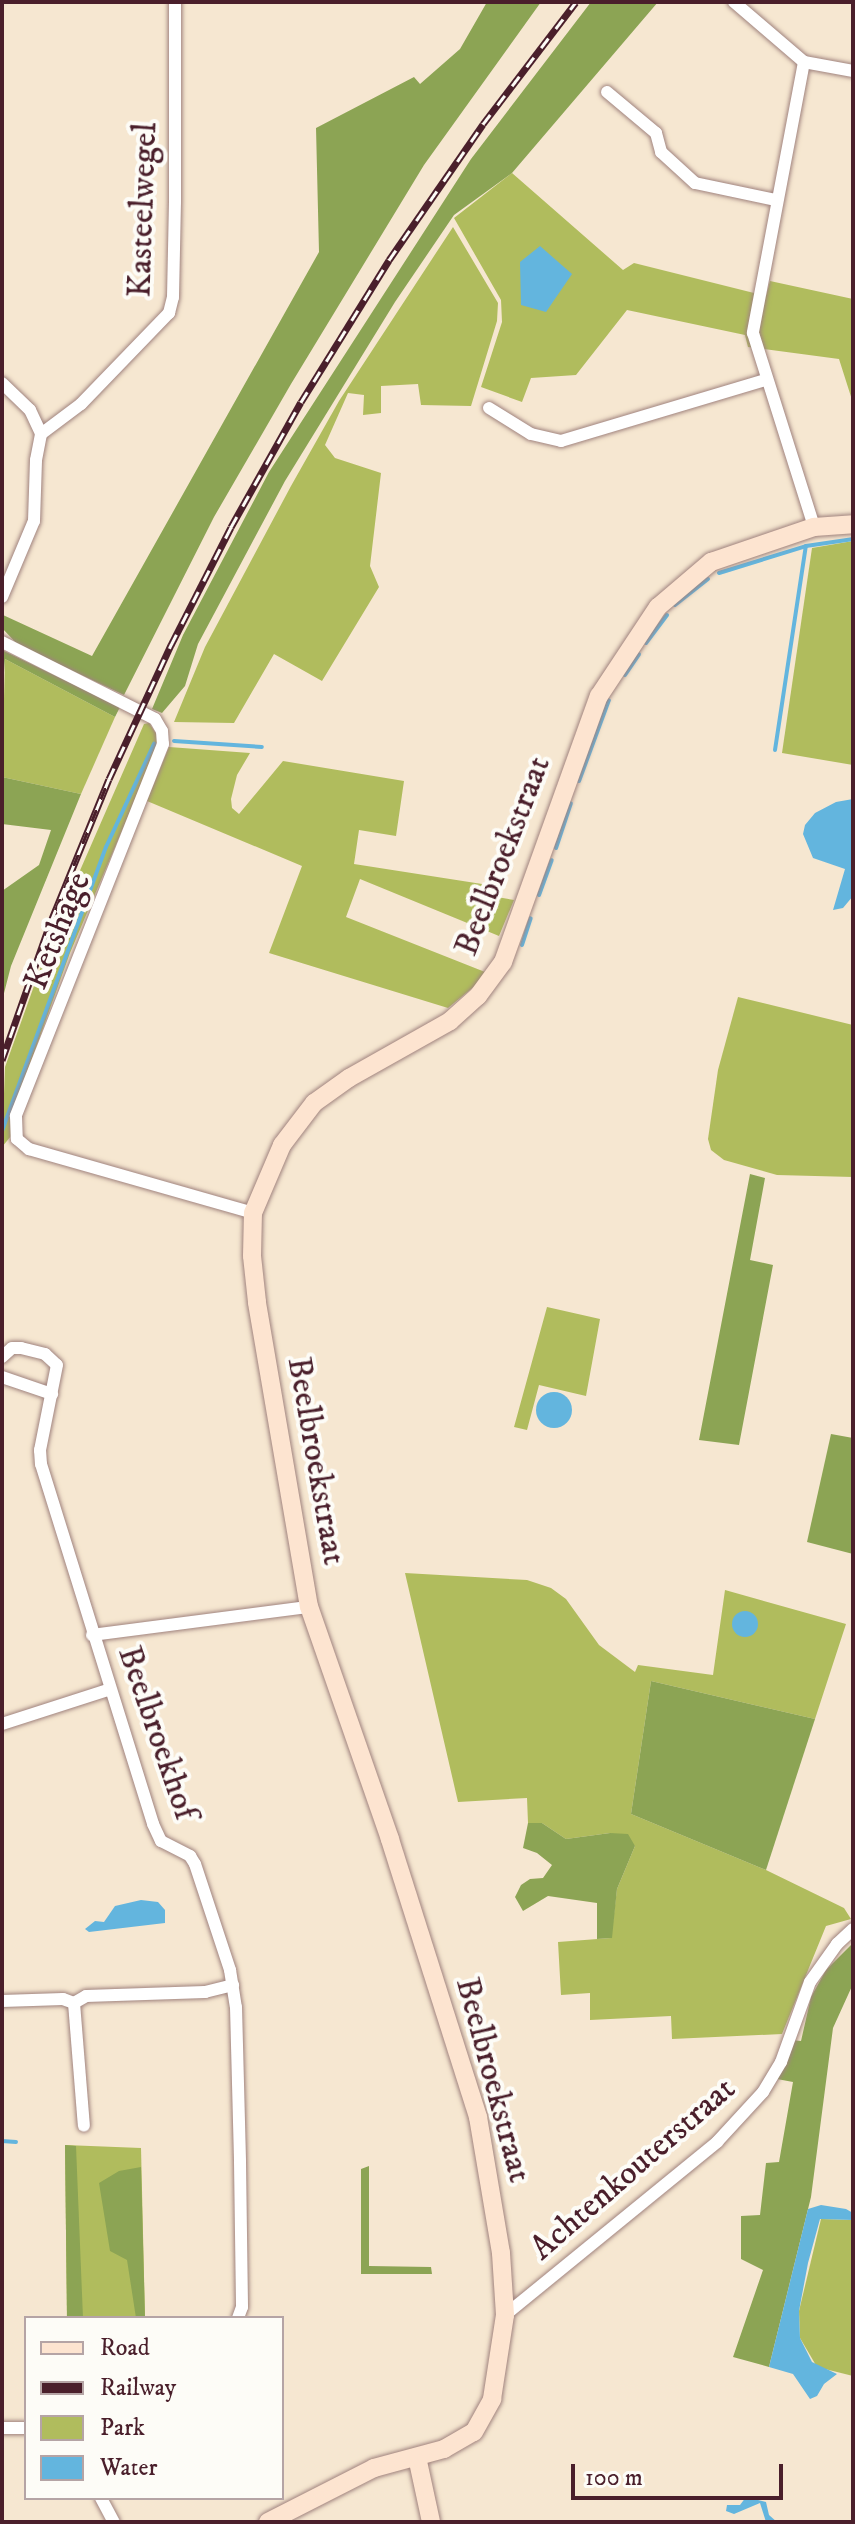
<!DOCTYPE html>
<style>
body{margin:0}
#map{position:relative;width:855px;height:2524px;overflow:hidden;background:#f6e7d1;font-family:"IM FELL DW Pica",serif}
div>[style]{position:absolute}
[style*='--x']{left:calc(var(--x)*1px);top:calc(var(--y)*1px);width:calc(var(--w)*1px);rotate:calc(var(--a)*1deg)}
.green>*{inset:0;background:#b0bc5d}
.forest>*{inset:0;background:#8ca454}
.water>*{inset:0;background:#63b5de}
.round{border-radius:50%}
.stream>*{height:4px;margin:-2px;padding:0 2px;transform-origin:2px;border-radius:2px;background:#63b5de}
.roads{filter:drop-shadow(0 0 2px #a0837e) drop-shadow(0 0 2px #a0837e)}
.street>*{height:12px;margin:-6px;padding:0 6px;transform-origin:6px;border-radius:6px;background:#fff}
.secondary>*{height:18px;margin:-9px;padding:0 9px;transform-origin:9px;border-radius:9px;background:#fde4d0}
.rail>*{height:7px;margin-top:-3.5px;transform-origin:0;background:repeating-linear-gradient(90deg,#fdfcf7 0 12px,#4a1f2b 0 24px);box-sizing:border-box;border-block:2px solid #4a1f2b}
span{translate:-50% -50%;white-space:nowrap;text-align:center;line-height:1.15;-webkit-text-stroke:8px #fdfcf7;paint-order:stroke}
.street-label{font-size:34px;color:#4a1f2b}
.frame{position:absolute;inset:0;border:4px solid #4a1f2b;pointer-events:none}
.legend{position:absolute;left:24px;top:2316px;width:260px;height:184px;box-sizing:border-box;background:#fdfcf7;border:2px solid #b5a4a5;margin:0;padding:10px 14px;list-style:none;font-size:24px;color:#4a1f2b}
.legend li{display:flex;align-items:center;gap:16px;height:40px}
.legend b{width:40px;border:2px solid #b5a4a5}
.scale{position:absolute;left:571px;top:2464px;width:212px;height:36px;box-sizing:border-box;border:4px solid #4a1f2b;border-top:0;padding-left:10px;font-size:24px;line-height:28px;white-space:nowrap;color:#4a1f2b;-webkit-text-stroke:6px #fdfcf7;paint-order:stroke}
</style>
<div id="map">
<div class="green">
<div style="clip-path:polygon(512px 173px,623px 270px,634px 263px,766px 296px,770px 281px,853px 299px,853px 403px,839px 359px,748px 347px,745px 335px,627px 310px,576px 375px,531px 378px,522px 402px,481px 387px,502px 322px,501px 300px,454px 218px)"></div>
<div style="clip-path:polygon(453px 227px,498px 303px,497px 321px,471px 406px,421px 405px,418px 384px,381px 386px,381px 413px,363px 415px,364px 395px,348px 393px,325px 445px,335px 458px,381px 473px,370px 566px,379px 587px,322px 681px,274px 654px,234px 723px,174px 722px,205px 647px,291px 486px,339px 401px)"></div>
<div style="clip-path:polygon(853px 541px,853px 765px,782px 753px,812px 548px)"></div>
<div style="clip-path:polygon(5px 659px,115px 717px,81px 794px,2px 777px)"></div>
<div style="clip-path:polygon(149px 723px,159px 738px,152px 760px,70px 953px,11px 1117px,11px 1136px,2px 1147px,5px 1067px,54px 930px,144px 724px)"></div>
<div style="clip-path:polygon(169px 747px,250px 753px,237px 775px,231px 799px,232px 808px,239px 814px,283px 761px,404px 781px,396px 836px,359px 830px,354px 864px,482px 884px,480px 894px,514px 900px,499px 936px,360px 879px,346px 917px,485px 972px,477px 984px,448px 1008px,269px 953px,302px 866px,147px 801px)"></div>
<div style="clip-path:polygon(738px 997px,853px 1025px,853px 1177px,777px 1175px,724px 1160px,711px 1150px,708px 1139px,718px 1070px)"></div>
<div style="clip-path:polygon(547px 1307px,600px 1319px,586px 1396px,539px 1385px,527px 1430px,514px 1427px)"></div>
<div style="clip-path:polygon(405px 1573px,527px 1580px,551px 1588px,566px 1599px,599px 1645px,635px 1672px,638px 1665px,713px 1675px,725px 1590px,846px 1624px,815px 1719px,651px 1681px,631px 1814px,766px 1870px,844px 1908px,851px 1919px,826px 1926px,782px 2034px,672px 2039px,671px 2016px,590px 2020px,590px 1993px,561px 1995px,558px 1942px,611px 1938px,617px 1889px,635px 1846px,610px 1833px,566px 1839px,542px 1823px,528px 1823px,527px 1798px,458px 1802px)"></div>
<div style="clip-path:polygon(65px 2145px,141px 2148px,145px 2318px,67px 2318px)"></div>
<div style="clip-path:polygon(821px 2219px,853px 2220px,853px 2376px,817px 2367px,800px 2338px,799px 2311px)"></div>
</div>
<div class="forest">
<div style="clip-path:polygon(487px 2px,541px 2px,424px 165px,291px 384px,214px 517px,124px 695px,18px 645px,2px 628px,3px 615px,92px 656px,319px 252px,316px 128px,414px 77px,420px 84px,460px 49px)"></div>
<div style="clip-path:polygon(591px 2px,658px 2px,512px 173px,454px 215px,395px 302px,285px 481px,198px 644px,185px 686px,162px 713px,152px 709px,183px 635px,269px 472px,471px 159px)"></div>
<div style="clip-path:polygon(2px 650px,120px 707px,115px 717px,5px 659px,2px 700px)"></div>
<div style="clip-path:polygon(2px 777px,81px 794px,11px 966px,2px 1001px,2px 891px,39px 865px,51px 830px,2px 824px)"></div>
<div style="clip-path:polygon(750px 1174px,765px 1178px,750px 1260px,773px 1265px,739px 1445px,699px 1440px)"></div>
<div style="clip-path:polygon(831px 1434px,853px 1438px,853px 1554px,807px 1542px)"></div>
<div style="clip-path:polygon(651px 1681px,815px 1719px,766px 1870px,631px 1814px)"></div>
<div style="clip-path:polygon(528px 1823px,542px 1823px,566px 1839px,610px 1833px,628px 1834px,635px 1846px,617px 1889px,612px 1938px,597px 1939px,597px 1903px,548px 1896px,523px 1911px,515px 1897px,521px 1885px,530px 1879px,543px 1878px,552px 1865px,537px 1853px,523px 1848px)"></div>
<div style="clip-path:polygon(853px 1943px,853px 1984px,833px 2028px,811px 2197px,769px 2367px,733px 2357px,763px 2270px,741px 2259px,741px 2216px,760px 2215px,766px 2163px,779px 2162px,793px 2082px,777px 2079px,791px 2040px,801px 2041px,811px 1997px,826px 1970px)"></div>
<div style="clip-path:polygon(65px 2145px,76px 2146px,83px 2318px,67px 2318px)"></div>
<div style="clip-path:polygon(369px 2166px,369px 2266px,431px 2267px,432px 2274px,361px 2274px,361px 2169px)"></div>
<div style="clip-path:polygon(141px 2167px,145px 2318px,136px 2318px,127px 2260px,110px 2251px,99px 2183px,119px 2171px)"></div>
</div>
<div class="water">
<div style="clip-path:polygon(540px 246px,572px 274px,546px 312px,521px 305px,520px 262px)"></div>
<div style="clip-path:polygon(853px 799px,853px 896px,843px 908px,833px 910px,845px 869px,813px 858px,803px 834px,805px 825px,815px 813px,836px 802px)"></div>
<div class="round" style="left:536px;top:1392px;width:36px;height:36px"></div>
<div class="round" style="left:732px;top:1611px;width:26px;height:26px"></div>
<div style="clip-path:polygon(141px 1900px,158px 1902px,165px 1910px,165px 1923px,89px 1932px,85px 1929px,95px 1921px,104px 1922px,115px 1906px)"></div>
<div style="clip-path:polygon(821px 2205px,846px 2209px,853px 2213px,853px 2220px,820px 2219px,808px 2263px,799px 2311px,800px 2338px,812px 2362px,837px 2374px,824px 2384px,817px 2396px,810px 2399px,793px 2374px,769px 2367px,808px 2209px)"></div>
<div style="clip-path:polygon(746px 2497px,766px 2502px,769px 2515px,777px 2522px,766px 2522px,760px 2503px,734px 2514px,726px 2511px,727px 2505px,740px 2505px)"></div>
</div>
<div class="stream">
<div style="--x:719;--y:573;--w:91;--a:-17.2"></div>
<div style="--x:675;--y:605;--w:42;--a:-38.2"></div>
<div style="--x:646;--y:643;--w:35;--a:-53"></div>
<div style="--x:625;--y:675;--w:25;--a:-56"></div>
<div style="--x:174;--y:741;--w:88;--a:3.9"></div>
<div style="--x:775;--y:750;--w:206;--a:-81.4"></div>
<div style="--x:806;--y:546;--w:48;--a:-8.5"></div>
<div style="--x:579;--y:781;--w:86;--a:-69.7"></div>
<div style="--x:556;--y:848;--w:47;--a:-71.6"></div>
<div style="--x:539;--y:895;--w:37;--a:-70"></div>
<div style="--x:522;--y:945;--w:28;--a:-72"></div>
<div style="--x:2;--y:1131;--w:302;--a:-69.9"></div>
<div style="--x:106;--y:847;--w:114;--a:-65"></div>
<div style="--x:2;--y:2141;--w:14;--a:4"></div>
</div>
<div class="roads">
<div class="street">
<div style="--x:734;--y:2;--w:92;--a:40.6"></div>
<div style="--x:804;--y:62;--w:50;--a:10.4"></div>
<div style="--x:804;--y:62;--w:276;--a:100.7"></div>
<div style="--x:753;--y:333;--w:203;--a:72.5"></div>
<div style="--x:607;--y:92;--w:64;--a:39.9"></div>
<div style="--x:656;--y:133;--w:20;--a:75"></div>
<div style="--x:661;--y:152;--w:46;--a:42.4"></div>
<div style="--x:695;--y:183;--w:83;--a:11.9"></div>
<div style="--x:2;--y:383;--w:39;--a:44"></div>
<div style="--x:30;--y:410;--w:26;--a:65"></div>
<div style="--x:489;--y:408;--w:49;--a:31.8"></div>
<div style="--x:531;--y:434;--w:31;--a:13"></div>
<div style="--x:561;--y:441;--w:214;--a:-16.6"></div>
<div style="--x:2;--y:597;--w:82;--a:-67.2"></div>
<div style="--x:34;--y:521;--w:61;--a:-88.1"></div>
<div style="--x:36;--y:460;--w:26;--a:-79"></div>
<div style="--x:41;--y:434;--w:50;--a:-36.9"></div>
<div style="--x:81;--y:404;--w:127;--a:-46"></div>
<div style="--x:169;--y:313;--w:16;--a:-76"></div>
<div style="--x:173;--y:297;--w:95;--a:-88.8"></div>
<div style="--x:175;--y:202;--w:200;--a:-90"></div>
<div style="--x:2;--y:642;--w:171;--a:26.7"></div>
<div style="--x:155;--y:719;--w:14;--a:60"></div>
<div style="--x:162;--y:731;--w:13;--a:86"></div>
<div style="--x:163;--y:744;--w:400;--a:111.6"></div>
<div style="--x:16;--y:1116;--w:23;--a:88"></div>
<div style="--x:17;--y:1139;--w:16;--a:40"></div>
<div style="--x:29;--y:1149;--w:233;--a:15.9"></div>
<div style="--x:2;--y:1357;--w:13;--a:-42"></div>
<div style="--x:12;--y:1348;--w:9;--a:0"></div>
<div style="--x:21;--y:1348;--w:25;--a:14"></div>
<div style="--x:45;--y:1354;--w:16;--a:43"></div>
<div style="--x:57;--y:1365;--w:87;--a:101.3"></div>
<div style="--x:40;--y:1450;--w:14;--a:86"></div>
<div style="--x:41;--y:1464;--w:377;--a:72.7"></div>
<div style="--x:153;--y:1824;--w:19;--a:65"></div>
<div style="--x:161;--y:1841;--w:33;--a:27"></div>
<div style="--x:190;--y:1856;--w:9;--a:58"></div>
<div style="--x:195;--y:1864;--w:112;--a:71.7"></div>
<div style="--x:230;--y:1970;--w:37;--a:81"></div>
<div style="--x:236;--y:2007;--w:155;--a:88.5"></div>
<div style="--x:240;--y:2162;--w:145;--a:89.2"></div>
<div style="--x:242;--y:2307;--w:12;--a:110"></div>
<div style="--x:2;--y:1377;--w:53;--a:18.8"></div>
<div style="--x:92;--y:1635;--w:219;--a:-7.4"></div>
<div style="--x:2;--y:1724;--w:111;--a:-17.8"></div>
<div style="--x:2;--y:2001;--w:61;--a:-1.9"></div>
<div style="--x:63;--y:1999;--w:12;--a:20"></div>
<div style="--x:74;--y:2003;--w:14;--a:-30"></div>
<div style="--x:86;--y:1996;--w:119;--a:-1.9"></div>
<div style="--x:205;--y:1992;--w:29;--a:-14"></div>
<div style="--x:74;--y:2003;--w:123;--a:85.4"></div>
<div style="--x:505;--y:2315;--w:274;--a:-39.2"></div>
<div style="--x:717;--y:2142;--w:68;--a:-47.4"></div>
<div style="--x:763;--y:2092;--w:35;--a:-59"></div>
<div style="--x:781;--y:2062;--w:85;--a:-70.1"></div>
<div style="--x:810;--y:1982;--w:47;--a:-54.6"></div>
<div style="--x:837;--y:1944;--w:22;--a:-43"></div>
<div style="--x:2;--y:2428;--w:24;--a:0"></div>
<div style="--x:101;--y:2498;--w:27;--a:62"></div>
</div>
<div class="secondary">
<div style="--x:417;--y:2457;--w:66;--a:77.8"></div>
<div style="--x:268;--y:2522;--w:119;--a:-27"></div>
<div style="--x:374;--y:2468;--w:73;--a:-15.2"></div>
<div style="--x:444;--y:2449;--w:34;--a:-30"></div>
<div style="--x:474;--y:2432;--w:38;--a:-61"></div>
<div style="--x:492;--y:2399;--w:85;--a:-81.2"></div>
<div style="--x:505;--y:2315;--w:62;--a:-93.7"></div>
<div style="--x:501;--y:2253;--w:138;--a:-99.6"></div>
<div style="--x:478;--y:2117;--w:292;--a:-107.6"></div>
<div style="--x:390;--y:1839;--w:246;--a:-109.2"></div>
<div style="--x:309;--y:1607;--w:309;--a:-99.7"></div>
<div style="--x:257;--y:1302;--w:46;--a:-96.2"></div>
<div style="--x:252;--y:1256;--w:43;--a:-88.7"></div>
<div style="--x:253;--y:1213;--w:74;--a:-66.9"></div>
<div style="--x:282;--y:1145;--w:53;--a:-52.7"></div>
<div style="--x:314;--y:1103;--w:43;--a:-35.5"></div>
<div style="--x:349;--y:1078;--w:116;--a:-29.4"></div>
<div style="--x:450;--y:1021;--w:38;--a:-42"></div>
<div style="--x:478;--y:996;--w:42;--a:-53.7"></div>
<div style="--x:503;--y:962;--w:283;--a:-70.2"></div>
<div style="--x:599;--y:696;--w:107;--a:-56.5"></div>
<div style="--x:658;--y:607;--w:70;--a:-40.3"></div>
<div style="--x:711;--y:562;--w:109;--a:-18.8"></div>
<div style="--x:814;--y:527;--w:39;--a:-4"></div>
</div>
</div>
<div class="rail">
<div style="--x:2;--y:1060;--w:147;--a:-70.6"></div>
<div style="--x:51;--y:921;--w:153;--a:-67.8"></div>
<div style="--x:109;--y:779;--w:148;--a:-65.2"></div>
<div style="--x:171;--y:645;--w:132;--a:-63"></div>
<div style="--x:231;--y:527;--w:143;--a:-60.8"></div>
<div style="--x:301;--y:402;--w:167;--a:-58.2"></div>
<div style="--x:389;--y:260;--w:165;--a:-55.3"></div>
<div style="--x:483;--y:124;--w:153;--a:-52.7"></div>
</div>
<div class="street-label">
<span style="left:143px;top:210px;rotate:-88deg">Kasteelwegel</span>
<span style="left:503px;top:856px;rotate:-69deg">Beelbroekstraat</span>
<span style="left:58px;top:931px;rotate:-68deg">Ketshage</span>
<span style="left:316px;top:1461px;rotate:80deg">Beelbroekstraat</span>
<span style="left:157px;top:1733px;rotate:71deg">Beelbroekhof</span>
<span style="left:493px;top:2080px;rotate:75deg">Beelbroekstraat</span>
<span style="left:633px;top:2169px;rotate:-41deg">Achtenkouterstraat</span>
</div>
<div class="frame"></div>
<ul class="legend">
<li><b style="height:10px;background:#fde4d0"></b>Road</li>
<li><b style="height:10px;background:#4a1f2b"></b>Railway</li>
<li><b style="height:22px;background:#b0bc5d"></b>Park</li>
<li><b style="height:22px;background:#63b5de"></b>Water</li>
</ul>
<div class="scale">100 m</div>
</div>
